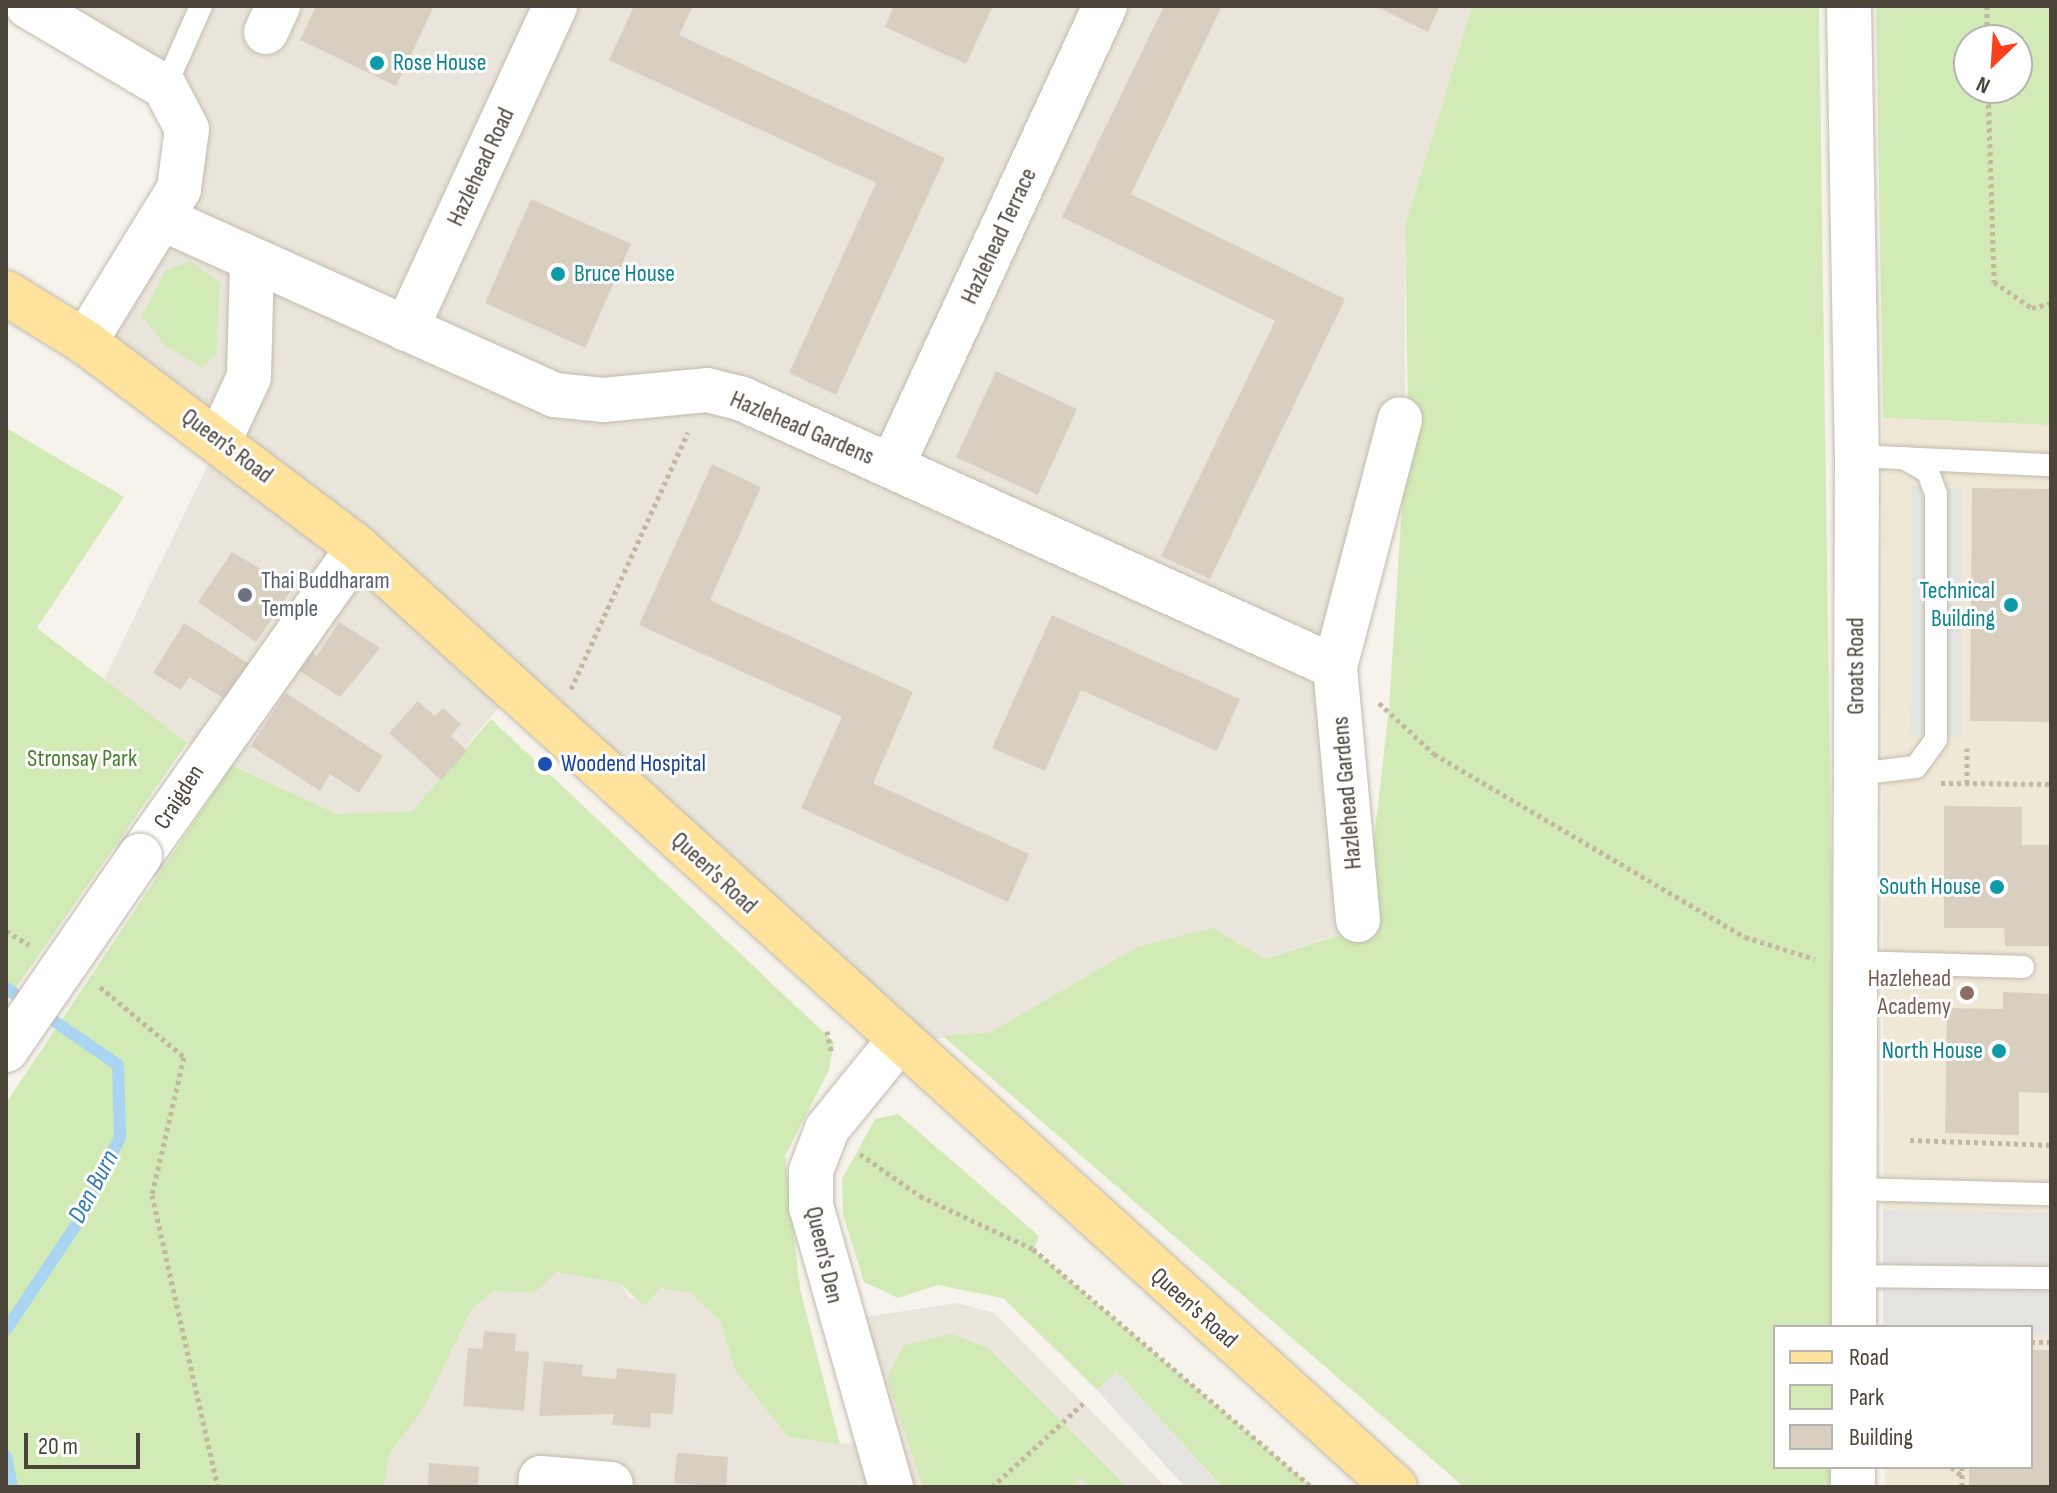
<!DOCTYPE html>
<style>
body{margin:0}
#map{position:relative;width:2057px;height:1493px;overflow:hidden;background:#f6f3ec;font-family:"Sofia Sans Condensed",sans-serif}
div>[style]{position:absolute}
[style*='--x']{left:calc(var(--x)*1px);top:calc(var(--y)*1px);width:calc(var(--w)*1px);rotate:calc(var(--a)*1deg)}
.residential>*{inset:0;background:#eae5da}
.education>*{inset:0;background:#efe8d6}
.green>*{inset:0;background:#d2eab5}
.parking>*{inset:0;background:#e5e3e0}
.stream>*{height:12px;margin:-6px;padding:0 6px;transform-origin:6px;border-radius:6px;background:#a9d4f2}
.building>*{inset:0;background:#d8cfc1}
.path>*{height:5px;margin-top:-2.5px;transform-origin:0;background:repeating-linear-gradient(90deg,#c4b79f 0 4px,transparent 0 8px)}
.roads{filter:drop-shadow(0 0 2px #c2bbae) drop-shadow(0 0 2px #c2bbae)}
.lane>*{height:22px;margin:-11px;padding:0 11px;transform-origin:11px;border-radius:11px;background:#fff}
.street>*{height:44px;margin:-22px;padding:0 22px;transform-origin:22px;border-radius:22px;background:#fff}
.primary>*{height:44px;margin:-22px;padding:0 22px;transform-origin:22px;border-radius:22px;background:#ffe39c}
.bridges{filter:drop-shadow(0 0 2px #c2bbae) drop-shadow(0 0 2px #c2bbae)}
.street-bridge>*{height:44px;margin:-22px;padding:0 22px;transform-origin:22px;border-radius:22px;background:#fff}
.dots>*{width:22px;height:22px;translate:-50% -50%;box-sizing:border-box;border:4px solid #fff;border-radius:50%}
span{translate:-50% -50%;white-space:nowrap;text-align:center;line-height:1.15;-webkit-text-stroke:6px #fff;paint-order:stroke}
.culture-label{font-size:24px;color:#0d838f}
.left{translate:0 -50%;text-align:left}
.right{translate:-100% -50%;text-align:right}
.street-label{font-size:24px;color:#4b4439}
.worship-label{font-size:24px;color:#5b616d}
.park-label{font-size:24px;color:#4a7f2a}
.transit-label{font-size:24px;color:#164399}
.education-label{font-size:24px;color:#785e54}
.water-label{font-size:26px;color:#2e7ab2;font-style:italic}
.frame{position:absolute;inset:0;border:8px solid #4b4439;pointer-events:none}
.legend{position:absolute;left:1773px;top:1325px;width:260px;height:144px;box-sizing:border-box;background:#fff;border:2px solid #b7b4b0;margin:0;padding:10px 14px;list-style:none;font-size:24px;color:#4b4439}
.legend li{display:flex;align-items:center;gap:16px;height:40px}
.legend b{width:40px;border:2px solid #b7b4b0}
.north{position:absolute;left:1953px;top:24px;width:80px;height:80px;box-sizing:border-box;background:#fff;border:2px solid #b7b4b0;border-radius:50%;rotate:205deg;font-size:22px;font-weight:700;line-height:32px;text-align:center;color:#4b4439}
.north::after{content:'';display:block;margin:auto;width:28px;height:36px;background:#fc3f1d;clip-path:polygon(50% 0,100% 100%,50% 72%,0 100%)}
.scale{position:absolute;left:24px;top:1433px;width:116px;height:36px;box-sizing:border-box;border:4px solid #4b4439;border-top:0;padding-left:10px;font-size:24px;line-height:28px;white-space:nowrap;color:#4b4439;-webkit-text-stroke:6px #fff;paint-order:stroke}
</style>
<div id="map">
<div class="residential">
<div style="clip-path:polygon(28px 6px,1472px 6px,1405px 226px,1405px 412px,1335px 667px,1362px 927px,1265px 959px,1212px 929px,1137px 947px,989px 1033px,897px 1043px,514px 689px,412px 811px,337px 814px,187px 743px,104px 680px,220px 440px,85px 342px,187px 129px)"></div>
<div style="clip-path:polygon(556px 1272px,619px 1283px,630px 1299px,660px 1288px,691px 1293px,720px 1321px,735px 1370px,788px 1437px,840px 1444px,876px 1440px,839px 1321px,957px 1303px,994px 1313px,1166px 1487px,384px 1487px,389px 1454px,422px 1411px,472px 1309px,494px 1291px,534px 1293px)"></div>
</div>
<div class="education">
<div style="clip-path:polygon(1883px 418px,2051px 425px,2051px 1487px,1885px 1487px,1884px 1467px,2031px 1467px,2031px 1327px,1883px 1327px)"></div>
</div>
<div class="green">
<div style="clip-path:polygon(1472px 6px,1819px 6px,1838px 1327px,1775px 1327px,1775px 1467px,1840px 1467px,1840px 1487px,1464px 1487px,943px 1036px,989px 1033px,1137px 947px,1212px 928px,1265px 959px,1364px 927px,1389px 709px,1408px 412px,1405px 226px)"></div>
<div style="clip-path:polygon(evenodd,1876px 6px,2051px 6px,2051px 425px,1883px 418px,1876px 6px,1969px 40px,2017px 40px,2017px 88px,1969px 88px,1969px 40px)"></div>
<div style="clip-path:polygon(190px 261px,220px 283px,216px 354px,202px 368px,165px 345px,142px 316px,165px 271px)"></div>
<div style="clip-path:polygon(6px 428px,124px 497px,37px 628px,187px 743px,6px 1002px)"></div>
<div style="clip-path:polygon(491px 719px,834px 1042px,829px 1070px,785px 1156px,800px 1289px,840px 1444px,788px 1437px,735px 1370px,720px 1321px,691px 1293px,660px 1288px,645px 1306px,619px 1283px,556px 1272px,534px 1293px,494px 1291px,472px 1309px,422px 1411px,389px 1454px,384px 1487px,6px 1487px,6px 1103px,232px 765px,337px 814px,412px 811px)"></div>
<div style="clip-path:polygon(898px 1114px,1039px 1236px,1034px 1250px,1312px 1487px,1222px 1487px,1117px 1372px,1097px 1390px,1003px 1298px,938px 1285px,898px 1298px,864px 1282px,843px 1215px,842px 1179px,875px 1119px)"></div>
<div style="clip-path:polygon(952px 1334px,988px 1348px,1127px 1487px,1090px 1487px,1081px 1478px,1071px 1487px,923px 1487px,887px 1378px,903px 1346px)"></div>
</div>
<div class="parking">
<div style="clip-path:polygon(1912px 486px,1961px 488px,1961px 737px,1911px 735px)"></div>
<div style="clip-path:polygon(1883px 1210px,2051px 1213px,2051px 1335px,2031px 1335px,2031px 1327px,1883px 1327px)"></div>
<div style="clip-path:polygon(1117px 1372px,1221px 1487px,1222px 1487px,1185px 1487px,1097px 1390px)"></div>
</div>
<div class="stream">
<div style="--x:6;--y:988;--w:136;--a:34.5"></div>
<div style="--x:118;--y:1065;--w:72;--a:88.4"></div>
<div style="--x:120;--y:1137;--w:91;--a:116"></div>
<div style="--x:80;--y:1219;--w:133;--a:123.7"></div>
<div style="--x:6;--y:1456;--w:32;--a:79"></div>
</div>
<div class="building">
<div style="clip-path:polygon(316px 6px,434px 6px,396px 86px,300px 40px)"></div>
<div style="clip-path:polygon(634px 6px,693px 6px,679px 35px,945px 158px,836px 395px,789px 373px,876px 183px,609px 60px)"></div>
<div style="clip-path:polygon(894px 6px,993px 6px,966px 64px,885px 27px)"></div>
<div style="clip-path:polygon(1164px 6px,1222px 6px,1131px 194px,1345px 299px,1210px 579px,1161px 556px,1275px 321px,1062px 217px)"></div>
<div style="clip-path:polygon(1375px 6px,1440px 6px,1428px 32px)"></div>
<div style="clip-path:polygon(531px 199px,631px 244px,585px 348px,485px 303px)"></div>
<div style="clip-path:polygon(996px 371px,1077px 409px,1038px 495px,956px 457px)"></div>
<div style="clip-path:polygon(712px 464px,761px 487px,710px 600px,913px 692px,873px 783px,1029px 854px,1008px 902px,801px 808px,842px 717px,639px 625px)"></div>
<div style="clip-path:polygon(1972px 488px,2051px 489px,2051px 722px,1970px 721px)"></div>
<div style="clip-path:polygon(232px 552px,293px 588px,256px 642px,198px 602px)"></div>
<div style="clip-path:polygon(1052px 615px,1240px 699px,1217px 751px,1081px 690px,1045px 771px,992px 748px)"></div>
<div style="clip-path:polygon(339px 622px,380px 648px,340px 697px,295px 668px,307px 649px,317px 656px)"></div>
<div style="clip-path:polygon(184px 623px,254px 667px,231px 703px,189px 677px,181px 690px,153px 673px)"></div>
<div style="clip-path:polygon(286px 693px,383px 756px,359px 793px,330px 774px,320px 791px,251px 746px)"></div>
<div style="clip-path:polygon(418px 701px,435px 716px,443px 708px,461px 724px,451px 736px,467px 751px,441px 780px,389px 733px)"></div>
<div style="clip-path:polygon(1944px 806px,2022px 807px,2022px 845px,2051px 845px,2051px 946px,2005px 946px,2004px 928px,1944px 928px)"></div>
<div style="clip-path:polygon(2003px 992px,2051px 994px,2051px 1093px,2019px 1092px,2019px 1135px,1945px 1133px,1947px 1008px,2003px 1009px)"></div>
<div style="clip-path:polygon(484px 1331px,516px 1334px,515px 1351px,529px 1352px,524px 1411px,463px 1406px,468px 1348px,482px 1349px)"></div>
<div style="clip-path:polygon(2031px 1350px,2051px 1350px,2051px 1487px,1969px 1487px,1969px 1467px,2031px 1467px)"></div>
<div style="clip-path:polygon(544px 1361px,583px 1365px,582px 1376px,616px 1379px,617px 1368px,676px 1374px,673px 1414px,651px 1413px,650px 1428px,612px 1425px,614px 1414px,539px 1416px)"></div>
<div style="clip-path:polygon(677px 1453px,728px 1457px,726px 1487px,674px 1483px)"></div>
<div style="clip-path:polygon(429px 1463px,479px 1467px,478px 1487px,428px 1487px)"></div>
</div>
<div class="path">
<div style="--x:1987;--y:6;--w:34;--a:90"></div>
<div style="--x:1988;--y:88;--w:194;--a:88.2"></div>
<div style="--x:1994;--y:282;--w:46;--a:34.4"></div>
<div style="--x:2032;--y:308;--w:20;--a:-15"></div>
<div style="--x:571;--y:689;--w:282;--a:-65.5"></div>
<div style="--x:1379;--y:703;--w:75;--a:42.8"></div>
<div style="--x:1434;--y:754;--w:361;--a:30.5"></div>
<div style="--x:1745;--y:937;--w:73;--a:17.4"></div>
<div style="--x:1967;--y:748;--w:35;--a:90"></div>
<div style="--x:1941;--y:783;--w:110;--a:0.5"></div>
<div style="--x:6;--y:931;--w:27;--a:31"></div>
<div style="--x:100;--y:987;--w:109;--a:39.8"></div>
<div style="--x:184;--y:1057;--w:142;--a:103.1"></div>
<div style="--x:152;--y:1195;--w:299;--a:77.3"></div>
<div style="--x:827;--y:1031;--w:24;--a:78"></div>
<div style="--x:1910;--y:1140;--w:141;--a:2"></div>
<div style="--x:860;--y:1154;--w:73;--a:35"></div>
<div style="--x:920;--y:1196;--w:125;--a:25.1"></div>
<div style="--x:1033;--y:1249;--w:367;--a:40.5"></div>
<div style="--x:2031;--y:1342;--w:20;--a:0"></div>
<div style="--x:1951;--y:1467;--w:14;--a:39"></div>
<div style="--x:1962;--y:1467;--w:20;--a:90"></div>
<div style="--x:992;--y:1487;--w:127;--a:-42.5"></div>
</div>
<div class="roads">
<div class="lane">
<div style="--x:165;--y:87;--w:89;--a:-66"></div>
<div style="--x:1857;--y:456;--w:194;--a:2.7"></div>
<div style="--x:1856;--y:774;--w:60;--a:-6.7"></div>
<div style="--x:1916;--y:767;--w:34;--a:-54"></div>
<div style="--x:1936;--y:739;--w:245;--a:-90"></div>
<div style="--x:1936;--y:494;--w:23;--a:-110"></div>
<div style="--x:1928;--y:472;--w:28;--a:-150"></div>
<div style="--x:1855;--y:962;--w:168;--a:1.7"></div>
<div style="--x:1854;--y:1189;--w:197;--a:1.5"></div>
<div style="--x:1854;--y:1276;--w:197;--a:0.6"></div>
</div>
<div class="street">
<div style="--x:28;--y:6;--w:159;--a:30.6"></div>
<div style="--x:165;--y:87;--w:47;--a:62.4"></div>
<div style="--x:187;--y:129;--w:61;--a:97.6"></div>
<div style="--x:179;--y:189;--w:180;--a:121.6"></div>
<div style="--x:1849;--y:6;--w:450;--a:89"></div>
<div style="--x:1857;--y:456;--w:871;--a:90.2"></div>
<div style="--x:266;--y:32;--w:29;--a:-65"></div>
<div style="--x:163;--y:219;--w:429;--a:24.2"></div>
<div style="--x:554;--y:395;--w:49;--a:5.8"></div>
<div style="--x:603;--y:400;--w:104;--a:-5.5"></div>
<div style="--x:707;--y:390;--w:34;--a:14"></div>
<div style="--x:740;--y:398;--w:653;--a:24.33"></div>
<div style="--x:406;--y:329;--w:356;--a:-65.2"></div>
<div style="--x:220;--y:439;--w:68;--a:-64.9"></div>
<div style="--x:249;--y:377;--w:112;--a:-88.5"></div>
<div style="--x:892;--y:466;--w:507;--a:-65.15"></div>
<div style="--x:140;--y:856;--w:377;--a:-54.7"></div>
<div style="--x:1358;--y:920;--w:254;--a:-95.2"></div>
<div style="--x:1335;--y:667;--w:256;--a:-75.3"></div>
<div style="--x:540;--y:1487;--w:9;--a:-84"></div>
<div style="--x:541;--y:1478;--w:70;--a:4.9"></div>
<div style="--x:891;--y:1487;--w:291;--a:-105.9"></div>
<div style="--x:811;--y:1207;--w:36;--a:-90"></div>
<div style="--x:811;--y:1171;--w:45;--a:-69.1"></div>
<div style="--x:827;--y:1129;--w:111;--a:-50.9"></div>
<div style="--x:1853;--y:1487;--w:20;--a:-90"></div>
</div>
<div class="primary">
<div style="--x:6;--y:293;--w:93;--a:31.8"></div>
<div style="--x:85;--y:342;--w:342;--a:37"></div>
<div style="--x:358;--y:548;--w:1399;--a:42.16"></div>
</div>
</div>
<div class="bridges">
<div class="street-bridge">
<div style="--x:6;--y:1050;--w:236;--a:-55.4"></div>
</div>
</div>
<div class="dots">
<div style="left:377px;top:63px;background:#0f9aa8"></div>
<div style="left:558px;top:274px;background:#0f9aa8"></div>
<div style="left:245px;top:595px;background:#6b7280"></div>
<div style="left:2011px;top:605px;background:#0f9aa8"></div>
<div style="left:545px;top:764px;background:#1a4fb4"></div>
<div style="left:1997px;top:887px;background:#0f9aa8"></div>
<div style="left:1967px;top:993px;background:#8d6e63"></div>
<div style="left:1999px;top:1051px;background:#0f9aa8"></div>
</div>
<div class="culture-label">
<span class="left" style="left:393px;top:63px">Rose House</span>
<span class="left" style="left:574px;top:274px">Bruce House</span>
<span class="right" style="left:1995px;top:605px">Technical<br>Building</span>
<span class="right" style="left:1981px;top:887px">South House</span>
<span class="right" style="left:1983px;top:1051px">North House</span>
</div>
<div class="street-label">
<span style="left:481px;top:167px;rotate:-65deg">Hazlehead Road</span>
<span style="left:999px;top:236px;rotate:-65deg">Hazlehead Terrace</span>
<span style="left:802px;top:428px;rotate:23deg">Hazlehead Gardens</span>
<span style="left:227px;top:446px;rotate:37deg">Queen's Road</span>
<span style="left:1856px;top:666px;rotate:-90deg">Groats Road</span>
<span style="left:1347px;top:793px;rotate:-95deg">Hazlehead Gardens</span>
<span style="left:179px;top:797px;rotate:-57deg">Craigden</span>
<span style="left:714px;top:873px;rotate:43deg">Queen's Road</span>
<span style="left:824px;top:1255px;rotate:77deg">Queen's Den</span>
<span style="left:1194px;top:1308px;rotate:42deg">Queen's Road</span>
</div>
<div class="worship-label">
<span class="left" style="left:261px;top:595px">Thai Buddharam<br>Temple</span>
</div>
<div class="park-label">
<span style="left:82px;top:759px">Stronsay Park</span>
</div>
<div class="transit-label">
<span class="left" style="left:561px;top:764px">Woodend Hospital</span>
</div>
<div class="education-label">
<span class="right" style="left:1951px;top:993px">Hazlehead<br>Academy</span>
</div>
<div class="water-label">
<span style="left:94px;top:1187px;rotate:-62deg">Den Burn</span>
</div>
<div class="frame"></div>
<ul class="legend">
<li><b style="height:10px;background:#ffe39c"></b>Road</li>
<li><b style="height:22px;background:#d2eab5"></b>Park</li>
<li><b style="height:22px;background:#d8cfc1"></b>Building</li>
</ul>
<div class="north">N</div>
<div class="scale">20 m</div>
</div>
